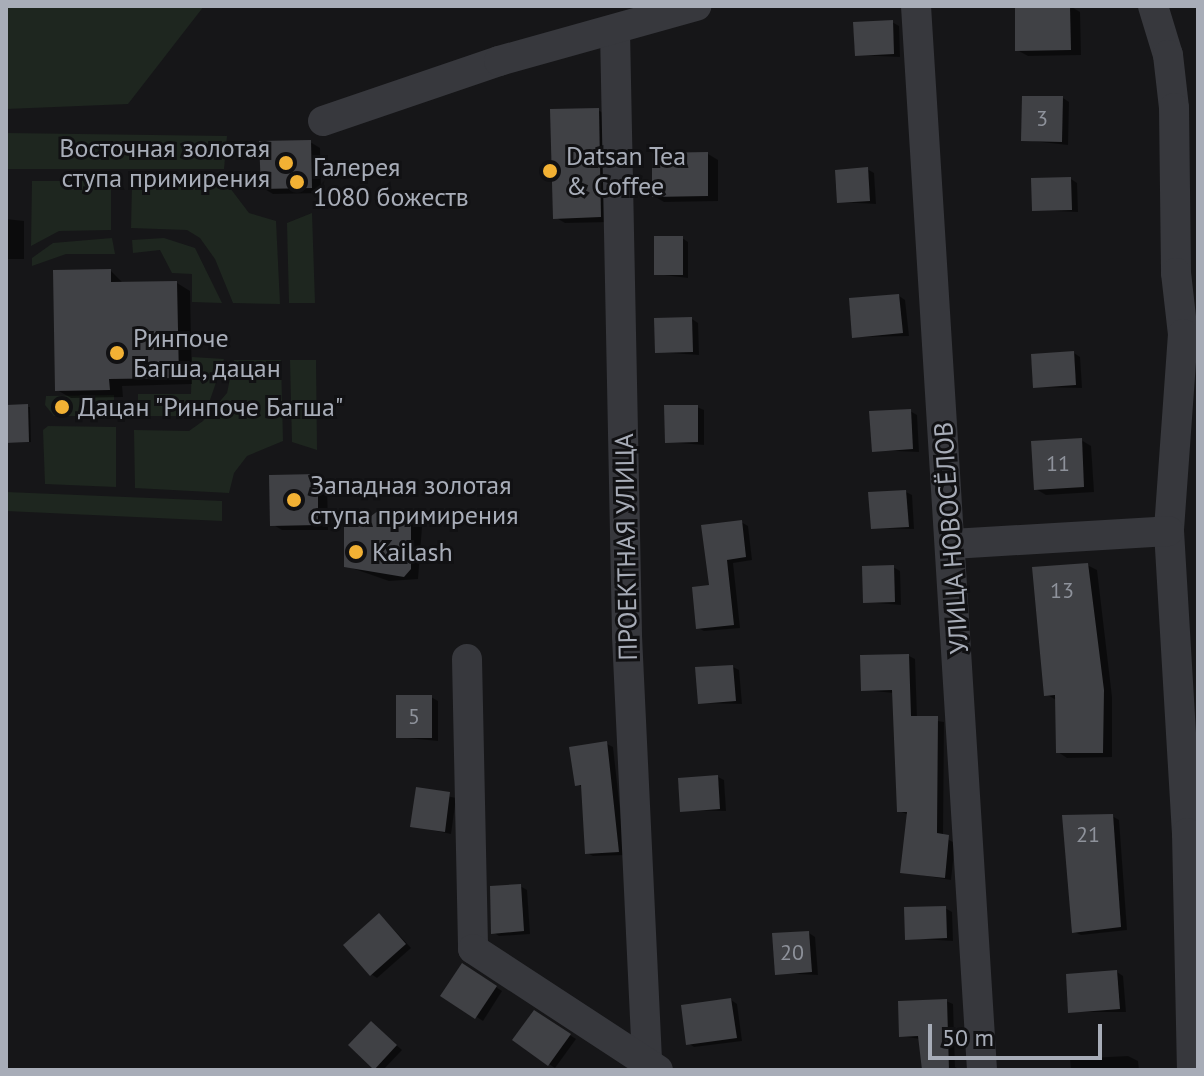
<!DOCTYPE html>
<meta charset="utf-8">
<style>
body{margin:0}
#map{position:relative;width:1204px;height:1076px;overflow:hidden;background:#161618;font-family:"PT Sans",sans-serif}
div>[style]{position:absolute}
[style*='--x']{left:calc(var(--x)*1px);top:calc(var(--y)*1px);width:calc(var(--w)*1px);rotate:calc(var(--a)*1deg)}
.green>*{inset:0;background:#1e261f}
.shadow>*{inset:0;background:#0007}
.building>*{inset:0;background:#404145}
.minor>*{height:30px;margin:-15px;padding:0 15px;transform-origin:15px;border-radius:15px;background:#37383d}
.dots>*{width:22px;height:22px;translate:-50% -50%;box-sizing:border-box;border:4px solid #111113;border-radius:50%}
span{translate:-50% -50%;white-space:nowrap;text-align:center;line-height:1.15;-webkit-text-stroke:6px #111113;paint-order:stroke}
.number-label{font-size:22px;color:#8e929b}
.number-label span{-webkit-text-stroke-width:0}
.poi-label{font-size:26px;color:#a8adb8}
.right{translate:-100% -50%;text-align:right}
.left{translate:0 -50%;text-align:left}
.street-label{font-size:26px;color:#a8adb8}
.frame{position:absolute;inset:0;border:8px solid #a8adb8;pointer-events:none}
.scale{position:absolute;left:928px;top:1024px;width:174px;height:36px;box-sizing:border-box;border:4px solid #a8adb8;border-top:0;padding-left:10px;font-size:24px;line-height:28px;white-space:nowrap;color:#a8adb8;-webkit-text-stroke:6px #111113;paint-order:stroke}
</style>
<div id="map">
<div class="green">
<div style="clip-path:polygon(6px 6px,204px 6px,128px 104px,6px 109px)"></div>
<div style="clip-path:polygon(6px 133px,227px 136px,224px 169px,6px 169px)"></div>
<div style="clip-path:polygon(32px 181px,111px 181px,111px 230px,59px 231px,31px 246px)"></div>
<div style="clip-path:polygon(227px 184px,249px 213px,276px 221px,280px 304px,233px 303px,215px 259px,200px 238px,187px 230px,131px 228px,132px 185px)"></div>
<div style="clip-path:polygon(312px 213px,315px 303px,289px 303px,287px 223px)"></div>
<div style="clip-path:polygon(112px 238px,115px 254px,66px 254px,32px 266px,32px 258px,53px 243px)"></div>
<div style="clip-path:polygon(164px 238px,195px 248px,222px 303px,192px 302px,192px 274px,172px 273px,160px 250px,133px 253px,132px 240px)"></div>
<div style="clip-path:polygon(192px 357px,224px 359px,210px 400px,186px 416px,138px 416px,138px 394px,191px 394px)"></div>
<div style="clip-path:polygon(234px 360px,281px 360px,283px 441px,247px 456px,234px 473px,229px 493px,135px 488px,134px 430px,189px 431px,203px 421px,227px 393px)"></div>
<div style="clip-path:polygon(290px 360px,316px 360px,317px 450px,292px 442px)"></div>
<div style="clip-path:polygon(114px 395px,114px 416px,54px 416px,45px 405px,46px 396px)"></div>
<div style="clip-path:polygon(48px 426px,116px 427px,116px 487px,45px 484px,43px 430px)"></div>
<div style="clip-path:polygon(6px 492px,222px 501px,222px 521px,6px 511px)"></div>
</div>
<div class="shadow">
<div style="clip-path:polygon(1070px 6px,1080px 12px,1081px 55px,1028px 56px,1017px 50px)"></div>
<div style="clip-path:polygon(892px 22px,899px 26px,900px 57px,857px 55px)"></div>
<div style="clip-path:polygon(1063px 98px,1069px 102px,1068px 145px,1023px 140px)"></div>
<div style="clip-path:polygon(598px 110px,608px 116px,610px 222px,565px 223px,555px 217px)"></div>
<div style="clip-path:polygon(310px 142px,320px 148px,321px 193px,273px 194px,263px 188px)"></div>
<div style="clip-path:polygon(708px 154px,718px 160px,718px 201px,664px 202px,654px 196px)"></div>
<div style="clip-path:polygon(867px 169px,874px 173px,876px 204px,839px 202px)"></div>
<div style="clip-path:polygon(1071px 179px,1077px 183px,1078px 212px,1034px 210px)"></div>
<div style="clip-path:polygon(6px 219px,24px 221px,24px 259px,6px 259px)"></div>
<div style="clip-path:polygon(682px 238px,688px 242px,688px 278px,656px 274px)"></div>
<div style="clip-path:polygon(111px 271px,124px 284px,177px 283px,190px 291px,192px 384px,122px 386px,123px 397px,71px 398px,57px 390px)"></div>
<div style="clip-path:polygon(899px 296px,905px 300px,909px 336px,854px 337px)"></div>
<div style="clip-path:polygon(692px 319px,698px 323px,699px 355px,657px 352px)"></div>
<div style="clip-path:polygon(1074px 353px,1080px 357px,1082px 388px,1035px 387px)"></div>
<div style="clip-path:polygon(6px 407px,30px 407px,31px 442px,6px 443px)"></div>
<div style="clip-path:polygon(697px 407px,704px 410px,704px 445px,667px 442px)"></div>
<div style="clip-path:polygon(910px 411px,917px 415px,919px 452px,874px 450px)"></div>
<div style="clip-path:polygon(1081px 440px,1091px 446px,1094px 492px,1046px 495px,1036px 489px)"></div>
<div style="clip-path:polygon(317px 476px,327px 482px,328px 530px,282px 530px,272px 524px)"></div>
<div style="clip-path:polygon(906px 492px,912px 495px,914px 529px,873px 528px)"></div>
<div style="clip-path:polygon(379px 512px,404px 512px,422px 527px,418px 579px,389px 581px,346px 566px,367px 522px)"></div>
<div style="clip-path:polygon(741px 522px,748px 526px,752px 560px,733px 563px,740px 628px,704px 631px,698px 628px,711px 587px)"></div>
<div style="clip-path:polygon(1087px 565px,1097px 570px,1112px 697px,1112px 757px,1067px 758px,1058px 752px,1056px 700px,1046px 694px)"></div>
<div style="clip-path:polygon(893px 567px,900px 571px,901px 605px,865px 602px)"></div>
<div style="clip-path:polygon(909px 656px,915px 659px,917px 718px,944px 722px,943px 837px,955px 843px,951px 880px,903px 872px,909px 815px,899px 811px,894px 693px,863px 690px)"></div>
<div style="clip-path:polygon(733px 667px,739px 670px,742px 704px,700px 703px)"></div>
<div style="clip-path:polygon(431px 697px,438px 701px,438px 741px,398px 737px)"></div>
<div style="clip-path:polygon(607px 744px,613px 747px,625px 855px,593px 856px,587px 853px,583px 788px,577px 784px)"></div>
<div style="clip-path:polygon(718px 777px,724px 780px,726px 811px,682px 810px)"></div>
<div style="clip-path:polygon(418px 790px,456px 798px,451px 834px,412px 826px)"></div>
<div style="clip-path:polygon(1112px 816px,1119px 820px,1127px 930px,1081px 935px,1074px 932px)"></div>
<div style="clip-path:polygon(520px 886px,527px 890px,530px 934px,499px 936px,493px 932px)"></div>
<div style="clip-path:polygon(945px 908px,952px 912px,953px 941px,907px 938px)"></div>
<div style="clip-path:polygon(380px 915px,411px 948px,377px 978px,371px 974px)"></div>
<div style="clip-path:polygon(809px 933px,815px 937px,818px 975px,777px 973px)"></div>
<div style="clip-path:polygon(462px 965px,502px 991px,483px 1021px,443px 995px)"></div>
<div style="clip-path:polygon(1117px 972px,1123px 976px,1126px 1012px,1070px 1012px)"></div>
<div style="clip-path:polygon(731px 1000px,737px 1004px,742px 1041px,694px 1047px,688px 1043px)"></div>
<div style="clip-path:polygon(946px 1001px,953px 1004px,955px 1067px,960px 1070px,924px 1070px,920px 1039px,901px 1036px)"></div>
<div style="clip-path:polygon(535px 1013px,576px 1039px,555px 1068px,549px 1064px)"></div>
<div style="clip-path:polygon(372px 1024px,402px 1050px,383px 1070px,375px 1068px)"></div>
<div style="clip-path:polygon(1128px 1056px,1138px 1061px,1139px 1070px,1071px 1070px,1070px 1059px)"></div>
</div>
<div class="building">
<div style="clip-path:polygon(1015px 6px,1070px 6px,1071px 50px,1015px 51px)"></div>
<div style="clip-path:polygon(893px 20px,894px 54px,855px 56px,853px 22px)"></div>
<div style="clip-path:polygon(1022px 96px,1063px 96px,1062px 142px,1021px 141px)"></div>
<div style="clip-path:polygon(599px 108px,601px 217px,553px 219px,550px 109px)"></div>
<div style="clip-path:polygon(311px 140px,312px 188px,261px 189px,259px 141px)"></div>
<div style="clip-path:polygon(708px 152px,708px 196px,652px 197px,652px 153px)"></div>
<div style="clip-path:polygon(868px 167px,870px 201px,837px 203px,835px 170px)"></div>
<div style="clip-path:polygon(1071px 177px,1072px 210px,1032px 211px,1031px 178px)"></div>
<div style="clip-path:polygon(654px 236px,683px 236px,683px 275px,654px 275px)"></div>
<div style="clip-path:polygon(111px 269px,111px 282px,177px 281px,179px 378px,109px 379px,110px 390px,55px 391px,53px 270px)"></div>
<div style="clip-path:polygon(899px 294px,903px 333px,852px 338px,849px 298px)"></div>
<div style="clip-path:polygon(692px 317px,693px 352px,655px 353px,654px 318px)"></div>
<div style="clip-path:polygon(1074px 351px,1076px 385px,1033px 388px,1031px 354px)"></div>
<div style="clip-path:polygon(28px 404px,29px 442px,6px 443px,6px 405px)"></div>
<div style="clip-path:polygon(664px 405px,698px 405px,698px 442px,665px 443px)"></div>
<div style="clip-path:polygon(911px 409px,913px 449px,872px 452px,869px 411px)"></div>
<div style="clip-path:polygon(1082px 438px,1084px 487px,1034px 490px,1031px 441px)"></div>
<div style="clip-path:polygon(318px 474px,318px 525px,270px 526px,269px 475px)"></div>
<div style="clip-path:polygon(906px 490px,909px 527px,871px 529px,868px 492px)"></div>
<div style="clip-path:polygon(379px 510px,411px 514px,411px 569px,404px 577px,344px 567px,344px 520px,366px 520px)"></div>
<div style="clip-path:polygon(742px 520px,746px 557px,727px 560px,734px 625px,696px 629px,692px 587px,709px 585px,701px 525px)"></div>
<div style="clip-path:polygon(1088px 563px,1104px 690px,1103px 753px,1056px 753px,1055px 695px,1044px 696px,1032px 567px)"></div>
<div style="clip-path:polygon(894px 565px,895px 602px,863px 603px,862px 566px)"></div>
<div style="clip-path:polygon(909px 654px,911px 716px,938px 716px,937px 833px,949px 835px,945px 878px,900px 873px,907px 812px,897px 812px,892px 690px,861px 691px,860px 655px)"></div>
<div style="clip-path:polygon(733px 665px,736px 701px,698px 704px,695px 667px)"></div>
<div style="clip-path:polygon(396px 695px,432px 695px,432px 738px,396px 738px)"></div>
<div style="clip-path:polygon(607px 741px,619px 852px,585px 854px,581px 785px,575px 786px,569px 747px)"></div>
<div style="clip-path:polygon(718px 775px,720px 809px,680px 812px,678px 778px)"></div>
<div style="clip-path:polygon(416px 787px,450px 792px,445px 832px,410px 827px)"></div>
<div style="clip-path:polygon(1113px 814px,1121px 927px,1072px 933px,1062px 815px)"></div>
<div style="clip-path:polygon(521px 884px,524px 931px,491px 934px,490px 886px)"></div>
<div style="clip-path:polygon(946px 906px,947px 938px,905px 940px,904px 907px)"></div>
<div style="clip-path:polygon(379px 913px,406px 944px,370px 976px,343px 945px)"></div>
<div style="clip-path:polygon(809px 931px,812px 972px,775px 975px,772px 933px)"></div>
<div style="clip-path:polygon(462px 963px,497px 986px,475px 1019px,440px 996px)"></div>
<div style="clip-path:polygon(1117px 970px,1120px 1009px,1068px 1013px,1066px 974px)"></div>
<div style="clip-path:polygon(731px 998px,737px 1038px,686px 1045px,681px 1005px)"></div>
<div style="clip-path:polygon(947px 999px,949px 1070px,922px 1070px,918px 1036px,899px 1037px,898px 1001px)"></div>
<div style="clip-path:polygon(534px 1010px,571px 1034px,548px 1066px,512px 1040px)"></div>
<div style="clip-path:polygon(371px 1021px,397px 1045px,374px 1070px,348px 1045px)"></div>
</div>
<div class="minor">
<div style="--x:916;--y:6;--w:1066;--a:86.45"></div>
<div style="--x:1153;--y:6;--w:51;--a:73"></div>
<div style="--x:1168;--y:55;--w:53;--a:83.5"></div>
<div style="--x:1174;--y:108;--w:165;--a:89.3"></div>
<div style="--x:1176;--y:273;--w:61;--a:83.5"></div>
<div style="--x:1183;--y:334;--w:197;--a:94.1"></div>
<div style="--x:1169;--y:531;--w:303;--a:86.6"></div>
<div style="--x:1187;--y:833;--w:237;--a:88.8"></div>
<div style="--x:615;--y:31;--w:605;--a:88.86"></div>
<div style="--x:627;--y:636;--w:427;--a:87.3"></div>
<div style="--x:323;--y:121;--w:186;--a:-18.8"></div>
<div style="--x:499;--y:61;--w:205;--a:-15.6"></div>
<div style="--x:952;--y:544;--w:217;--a:-3.4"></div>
<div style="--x:467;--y:659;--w:290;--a:88.8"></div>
<div style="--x:473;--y:949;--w:221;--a:33.2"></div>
</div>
<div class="dots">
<div style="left:286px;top:163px;background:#f2b134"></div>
<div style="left:550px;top:171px;background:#f2b134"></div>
<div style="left:297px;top:182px;background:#f2b134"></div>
<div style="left:117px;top:353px;background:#f2b134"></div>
<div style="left:62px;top:407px;background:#f2b134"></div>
<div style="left:294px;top:500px;background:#f2b134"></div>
<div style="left:356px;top:552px;background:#f2b134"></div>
</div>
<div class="number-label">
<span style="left:1042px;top:119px">3</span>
<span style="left:1058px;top:464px">11</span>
<span style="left:1062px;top:591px">13</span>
<span style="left:414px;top:717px">5</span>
<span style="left:1088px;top:835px">21</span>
<span style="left:792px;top:953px">20</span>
</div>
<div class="poi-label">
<span class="right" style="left:270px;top:163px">Восточная золотая<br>ступа примирения</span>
<span class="left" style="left:566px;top:171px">Datsan Tea<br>&amp; Coffee</span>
<span class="left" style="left:313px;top:182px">Галерея<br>1080 божеств</span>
<span class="left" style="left:133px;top:353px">Ринпоче<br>Багша, дацан</span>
<span class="left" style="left:78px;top:407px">Дацан "Ринпоче Багша"</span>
<span class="left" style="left:310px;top:500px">Западная золотая<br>ступа примирения</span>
<span class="left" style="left:372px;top:552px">Kailash</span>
</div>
<div class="street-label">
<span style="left:951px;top:538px;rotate:-94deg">УЛИЦА НОВОСЁЛОВ</span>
<span style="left:626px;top:547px;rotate:-91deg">ПРОЕКТНАЯ УЛИЦА</span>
</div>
<div class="frame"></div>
<div class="scale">50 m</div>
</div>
